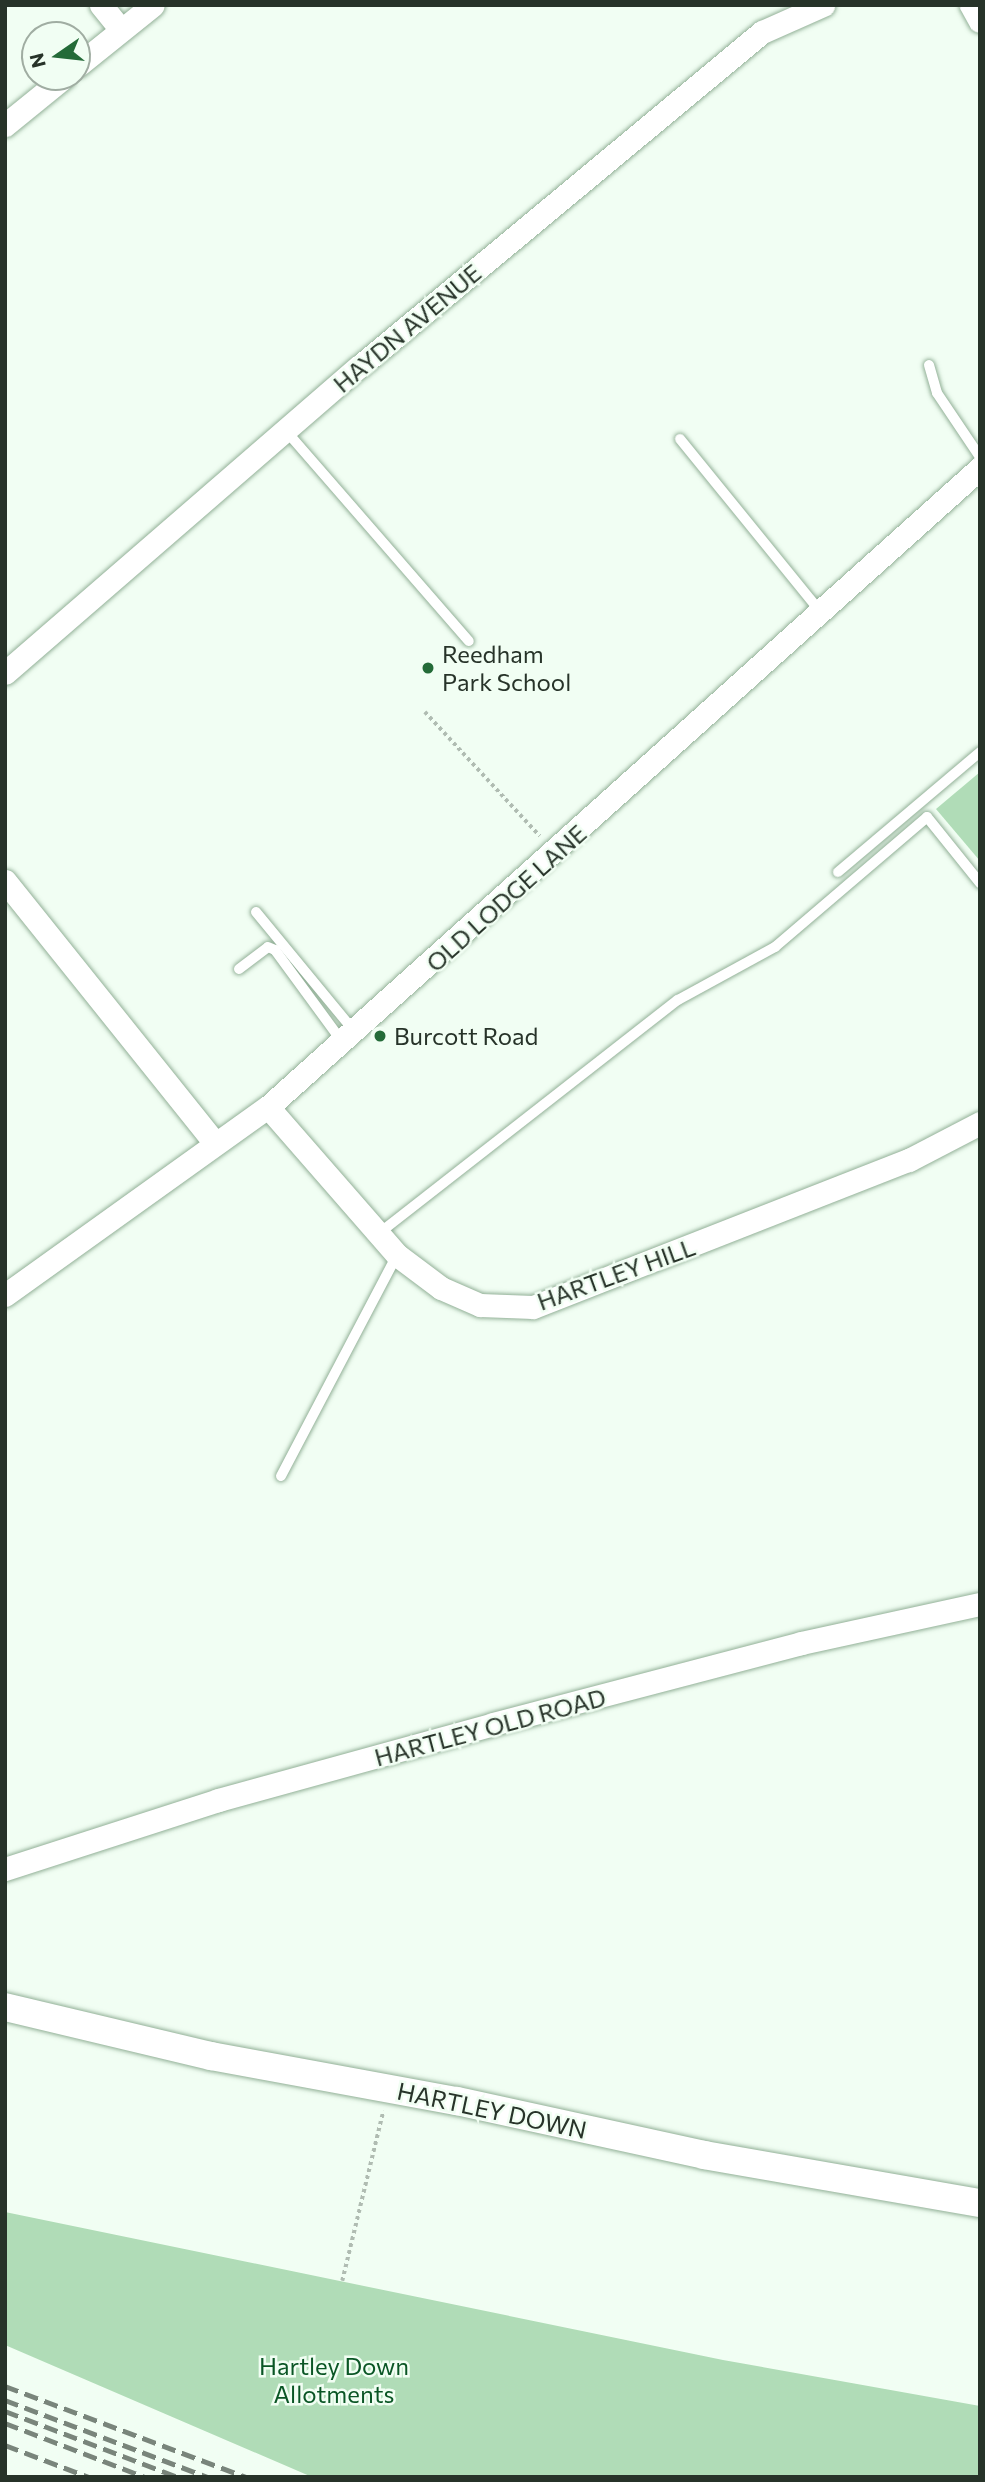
<!DOCTYPE html>
<style>
body{margin:0}
#map{position:relative;width:985px;height:2482px;overflow:hidden;background:#f1fef3;font-family:Commissioner,sans-serif}
div>[style]{position:absolute}
[style*='--x']{left:calc(var(--x)*1px);top:calc(var(--y)*1px);width:calc(var(--w)*1px);rotate:calc(var(--a)*1deg)}
.green>*{inset:0;background:#b0dcb7}
.path>*{height:3.5px;margin-top:-1.75px;transform-origin:0;background:repeating-linear-gradient(90deg,#b0bcb2 0 3.5px,transparent 0 7px)}
.roads{filter:drop-shadow(0 0 2px #92b097) drop-shadow(0 0 2px #92b097)}
.service>*{height:10px;margin:-5px;padding:0 5px;transform-origin:5px;border-radius:5px;background:#fff}
.minor>*{height:23px;margin:-11.5px;padding:0 11.5px;transform-origin:11.5px;border-radius:11.5px;background:#fff}
.tertiary>*{height:28px;margin:-14px;padding:0 14px;transform-origin:14px;border-radius:14px;background:#fff}
.rail>*{height:5px;margin-top:-2.5px;transform-origin:0;background:repeating-linear-gradient(90deg,#79857b 0 14px,transparent 0 21px)}
.dots>*{width:19px;height:19px;translate:-50% -50%;box-sizing:border-box;border:4px solid #f1fef3;border-radius:50%}
span{translate:-50% -50%;white-space:nowrap;text-align:center;line-height:1.15;-webkit-text-stroke:5px #f1fef3;paint-order:stroke}
.street-label{font-size:24px;color:#273329}
.poi-label{font-size:24px;color:#273329}
.left{translate:0 -50%;text-align:left}
.park-label{font-size:24px;color:#0a5625}
.frame{position:absolute;inset:0;border:7px solid #273329;pointer-events:none}
.north{position:absolute;left:21px;top:21px;width:70px;height:70px;box-sizing:border-box;background:#f1fef3;border:2px solid #a0ada2;border-radius:50%;rotate:256deg;font-size:19px;font-weight:700;line-height:28px;text-align:center;color:#273329}
.north::after{content:'';display:block;margin:auto;width:24px;height:32px;background:#246b38;clip-path:polygon(50% 0,100% 100%,50% 72%,0 100%)}
</style>
<div id="map">
<div class="green">
<div style="clip-path:polygon(980px 772px,980px 861px,936px 809px)"></div>
<div style="clip-path:polygon(5px 2212px,723px 2360px,980px 2406px,980px 2477px,312px 2477px,5px 2345px)"></div>
</div>
<div class="path">
<div style="--x:425;--y:712;--w:169;--a:47.2"></div>
<div style="--x:342;--y:2281;--w:175;--a:-76.4"></div>
</div>
<div class="roads">
<div class="service">
<div style="--x:929;--y:365;--w:29;--a:74"></div>
<div style="--x:937;--y:393;--w:77;--a:56.1"></div>
<div style="--x:287;--y:432;--w:277;--a:49"></div>
<div style="--x:680;--y:439;--w:222;--a:50.9"></div>
<div style="--x:838;--y:872;--w:186;--a:-40.2"></div>
<div style="--x:256;--y:912;--w:156;--a:50.5"></div>
<div style="--x:239;--y:969;--w:36;--a:-37"></div>
<div style="--x:268;--y:947;--w:8;--a:23"></div>
<div style="--x:275;--y:950;--w:115;--a:53.8"></div>
<div style="--x:378;--y:1234;--w:380;--a:-38"></div>
<div style="--x:678;--y:1000;--w:111;--a:-28.7"></div>
<div style="--x:775;--y:947;--w:200;--a:-40.5"></div>
<div style="--x:927;--y:817;--w:85;--a:51.2"></div>
<div style="--x:281;--y:1476;--w:250;--a:-62.3"></div>
</div>
<div class="minor">
<div style="--x:101;--y:5;--w:32;--a:51"></div>
<div style="--x:971;--y:5;--w:18;--a:61"></div>
<div style="--x:77;--y:66;--w:97;--a:-38.8"></div>
<div style="--x:5;--y:125;--w:76;--a:-39.1"></div>
<div style="--x:5;--y:673;--w:469;--a:-40.9"></div>
<div style="--x:360;--y:366;--w:523;--a:-39.72"></div>
<div style="--x:762;--y:32;--w:67;--a:-23.9"></div>
<div style="--x:5;--y:881;--w:336;--a:51.3"></div>
<div style="--x:268;--y:1107;--w:196;--a:48.9"></div>
<div style="--x:397;--y:1255;--w:55;--a:36.9"></div>
<div style="--x:441;--y:1288;--w:43;--a:23.6"></div>
<div style="--x:480;--y:1305;--w:53;--a:2.2"></div>
<div style="--x:533;--y:1307;--w:404;--a:-21.4"></div>
<div style="--x:909;--y:1160;--w:80;--a:-27.5"></div>
<div style="--x:5;--y:1295;--w:323;--a:-35.6"></div>
<div style="--x:268;--y:1107;--w:957;--a:-41.91"></div>
<div style="--x:5;--y:1869;--w:224;--a:-17.9"></div>
<div style="--x:218;--y:1800;--w:285;--a:-15.4"></div>
<div style="--x:493;--y:1724;--w:318;--a:-14.7"></div>
<div style="--x:801;--y:1643;--w:183;--a:-12.3"></div>
</div>
<div class="tertiary">
<div style="--x:5;--y:2007;--w:212;--a:13.4"></div>
<div style="--x:211;--y:2056;--w:250;--a:10.4"></div>
<div style="--x:457;--y:2101;--w:253;--a:12.3"></div>
<div style="--x:704;--y:2155;--w:280;--a:9.9"></div>
</div>
</div>
<div class="rail">
<div style="--x:5;--y:2386;--w:258;--a:20.7"></div>
<div style="--x:5;--y:2400;--w:217;--a:20.8"></div>
<div style="--x:5;--y:2411;--w:185;--a:20.9"></div>
<div style="--x:5;--y:2423;--w:150;--a:21.1"></div>
<div style="--x:5;--y:2445;--w:90;--a:20.9"></div>
</div>
<div class="dots">
<div style="left:428px;top:668px;background:#246b38"></div>
<div style="left:380px;top:1036px;background:#246b38"></div>
</div>
<div class="street-label">
<span style="left:407px;top:328px;rotate:-40deg">HAYDN AVENUE</span>
<span style="left:506px;top:898px;rotate:-42deg">OLD LODGE LANE</span>
<span style="left:616px;top:1274px;rotate:-20deg">HARTLEY HILL</span>
<span style="left:490px;top:1727px;rotate:-15deg">HARTLEY OLD ROAD</span>
<span style="left:492px;top:2110px;rotate:12deg">HARTLEY DOWN</span>
</div>
<div class="poi-label">
<span class="left" style="left:442px;top:668px">Reedham<br>Park School</span>
<span class="left" style="left:394px;top:1036px">Burcott Road</span>
</div>
<div class="park-label">
<span style="left:334px;top:2380px">Hartley Down<br>Allotments</span>
</div>
<div class="frame"></div>
<div class="north">N</div>
</div>
